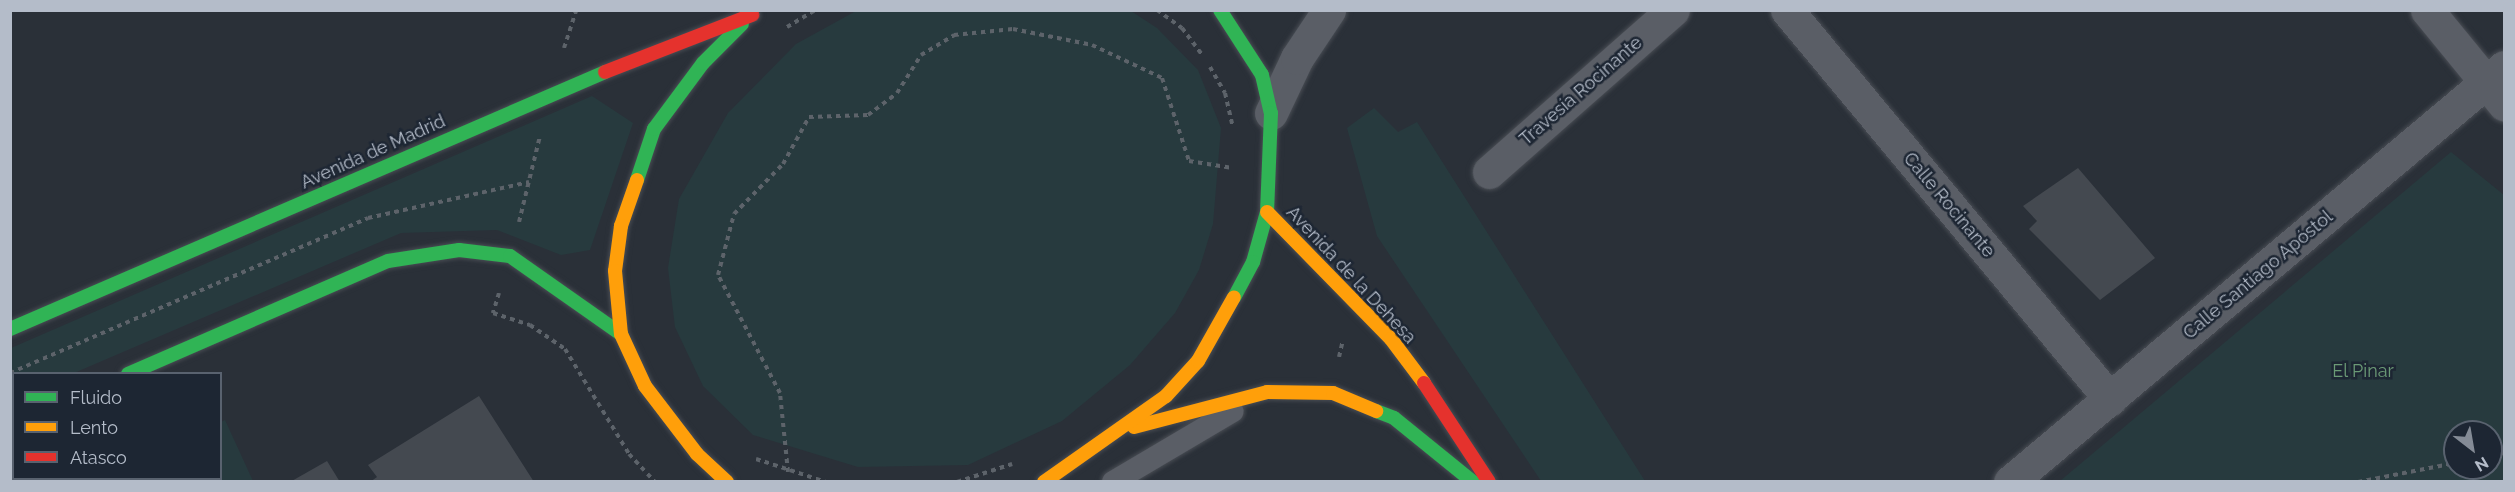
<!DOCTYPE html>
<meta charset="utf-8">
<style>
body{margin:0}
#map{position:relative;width:2515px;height:492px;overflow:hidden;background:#2a3038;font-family:Raleway,sans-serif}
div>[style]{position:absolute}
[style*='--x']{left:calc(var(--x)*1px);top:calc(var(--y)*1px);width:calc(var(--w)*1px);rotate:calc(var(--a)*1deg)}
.green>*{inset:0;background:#273a3e}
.building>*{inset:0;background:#444950}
.path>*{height:4px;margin-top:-2px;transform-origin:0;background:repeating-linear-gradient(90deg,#5d636a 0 4.5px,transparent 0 9px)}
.roads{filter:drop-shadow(0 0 2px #484c53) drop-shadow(0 0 2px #484c53)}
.lane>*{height:22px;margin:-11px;padding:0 11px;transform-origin:11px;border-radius:11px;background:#5a5e66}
.street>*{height:33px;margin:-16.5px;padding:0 16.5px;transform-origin:16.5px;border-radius:16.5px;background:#5a5e66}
.fast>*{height:14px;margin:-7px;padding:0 7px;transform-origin:7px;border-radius:7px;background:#30b455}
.slow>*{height:14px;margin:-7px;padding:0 7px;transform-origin:7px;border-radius:7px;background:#ff9f0a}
.jam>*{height:14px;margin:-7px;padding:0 7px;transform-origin:7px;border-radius:7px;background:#e5322d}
span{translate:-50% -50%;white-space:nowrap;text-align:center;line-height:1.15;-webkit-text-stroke:5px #1d2633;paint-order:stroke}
.street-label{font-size:18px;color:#b4bcc9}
.park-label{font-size:18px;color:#6b9a76}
.frame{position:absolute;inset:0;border:12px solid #b4bcc9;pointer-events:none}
.legend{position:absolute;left:12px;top:372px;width:210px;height:108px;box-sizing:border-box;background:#1d2633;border:2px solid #59626f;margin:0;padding:8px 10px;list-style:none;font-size:18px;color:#b4bcc9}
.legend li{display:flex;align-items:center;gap:12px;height:30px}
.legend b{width:30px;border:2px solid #59626f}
.north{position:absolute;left:2443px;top:420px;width:60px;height:60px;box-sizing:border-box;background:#1d2633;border:2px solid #59626f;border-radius:50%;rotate:149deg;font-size:16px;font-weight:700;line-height:24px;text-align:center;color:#b4bcc9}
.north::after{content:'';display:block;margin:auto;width:21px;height:27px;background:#848b96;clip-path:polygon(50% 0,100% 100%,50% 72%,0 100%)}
</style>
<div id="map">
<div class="green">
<div style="clip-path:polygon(856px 11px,1131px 11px,1157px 28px,1198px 70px,1221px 128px,1213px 224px,1199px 270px,1175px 313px,1130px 365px,1062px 421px,968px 465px,858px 467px,753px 435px,703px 386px,675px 327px,668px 268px,679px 199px,728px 113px,796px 44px)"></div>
<div style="clip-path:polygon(592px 96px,633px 123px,590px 250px,561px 255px,497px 230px,401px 233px,74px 373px,14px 374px,11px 401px,11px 348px)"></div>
<div style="clip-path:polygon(1374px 108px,1398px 132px,1417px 122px,1645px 481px,1541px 481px,1377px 236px,1347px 128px)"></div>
<div style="clip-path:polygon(evenodd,2451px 152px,2504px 195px,2504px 481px,2060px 481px,2451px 152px,2455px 432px,2491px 432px,2491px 468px,2455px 468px,2455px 432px)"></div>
<div style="clip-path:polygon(225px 420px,253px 481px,87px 481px,220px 478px,221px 422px)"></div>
</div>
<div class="building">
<div style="clip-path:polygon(2078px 168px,2155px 258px,2100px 300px,2029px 229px,2037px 221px,2023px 206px)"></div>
<div style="clip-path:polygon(479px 396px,534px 482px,370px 482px,377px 477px,368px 465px)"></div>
<div style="clip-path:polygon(327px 461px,340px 482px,290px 482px)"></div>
</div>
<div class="path">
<div style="--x:1157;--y:10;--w:31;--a:36"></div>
<div style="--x:1182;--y:28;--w:35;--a:53"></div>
<div style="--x:787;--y:27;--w:33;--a:-31"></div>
<div style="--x:564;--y:48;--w:40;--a:-72"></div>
<div style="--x:1210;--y:67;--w:30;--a:60"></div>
<div style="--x:1225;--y:93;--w:32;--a:77"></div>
<div style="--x:519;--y:222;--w:89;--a:-76.3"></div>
<div style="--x:499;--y:293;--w:21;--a:107"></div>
<div style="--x:493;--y:313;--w:39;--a:18"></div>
<div style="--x:530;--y:325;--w:42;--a:34.4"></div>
<div style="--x:565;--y:349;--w:123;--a:58.6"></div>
<div style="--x:629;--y:454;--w:38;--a:47"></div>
<div style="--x:1339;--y:357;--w:17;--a:-77"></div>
<div style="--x:10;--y:373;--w:390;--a:-23.4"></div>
<div style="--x:368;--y:218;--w:165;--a:-12.6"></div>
<div style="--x:2491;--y:455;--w:13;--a:-9"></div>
<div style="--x:756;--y:459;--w:74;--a:18.2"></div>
<div style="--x:788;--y:472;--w:79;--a:-95.8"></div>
<div style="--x:780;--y:393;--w:133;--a:-117.7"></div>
<div style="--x:718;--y:275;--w:63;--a:-75.3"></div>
<div style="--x:734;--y:214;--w:70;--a:-45.6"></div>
<div style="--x:783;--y:164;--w:54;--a:-61"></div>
<div style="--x:809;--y:117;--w:59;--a:-1.9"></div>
<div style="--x:868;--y:115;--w:36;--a:-37"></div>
<div style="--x:897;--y:93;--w:45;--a:-57.7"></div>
<div style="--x:921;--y:55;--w:39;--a:-31"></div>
<div style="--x:954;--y:35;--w:59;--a:-5.8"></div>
<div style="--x:1013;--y:29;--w:81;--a:11.4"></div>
<div style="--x:1092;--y:45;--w:77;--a:25.2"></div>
<div style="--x:1162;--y:78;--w:87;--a:72"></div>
<div style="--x:1189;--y:161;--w:44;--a:9.2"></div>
<div style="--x:957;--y:482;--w:58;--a:-18.1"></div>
<div style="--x:2358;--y:482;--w:99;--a:-11.1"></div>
</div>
<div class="roads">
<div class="lane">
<div style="--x:1113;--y:482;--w:139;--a:-30.6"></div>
</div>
<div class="street">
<div style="--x:1787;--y:10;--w:506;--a:50.3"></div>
<div style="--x:2427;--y:10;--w:122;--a:50.7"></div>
<div style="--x:1271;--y:113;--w:61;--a:-64.7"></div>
<div style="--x:1297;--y:58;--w:58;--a:-56.3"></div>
<div style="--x:1489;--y:172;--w:245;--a:-41.4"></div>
<div style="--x:2010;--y:482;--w:645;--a:-40.03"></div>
</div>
<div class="fast">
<div style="--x:1220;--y:10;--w:77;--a:57.1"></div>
<div style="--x:1262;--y:75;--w:39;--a:77"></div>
<div style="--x:1271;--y:113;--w:99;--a:92.3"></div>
<div style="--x:1267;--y:212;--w:52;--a:105.6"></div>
<div style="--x:1253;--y:262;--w:40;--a:118"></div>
<div style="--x:637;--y:180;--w:54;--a:-71.6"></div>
<div style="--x:654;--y:129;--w:82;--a:-53.4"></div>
<div style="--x:703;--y:63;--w:55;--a:-45"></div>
<div style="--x:10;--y:329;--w:648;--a:-23.36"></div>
<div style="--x:128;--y:374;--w:283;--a:-23.5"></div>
<div style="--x:388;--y:261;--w:72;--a:-8.8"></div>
<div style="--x:459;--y:250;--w:51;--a:6.7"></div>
<div style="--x:510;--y:256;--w:136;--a:35.1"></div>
<div style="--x:1376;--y:411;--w:19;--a:21"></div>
<div style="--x:1394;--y:418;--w:102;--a:39"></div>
</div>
<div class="slow">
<div style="--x:637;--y:180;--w:49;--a:109.2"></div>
<div style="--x:621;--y:226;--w:45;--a:97.6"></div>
<div style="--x:615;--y:271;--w:63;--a:84.6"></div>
<div style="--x:621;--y:334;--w:57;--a:65.2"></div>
<div style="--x:645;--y:386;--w:86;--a:52.6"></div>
<div style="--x:697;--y:454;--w:41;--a:43"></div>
<div style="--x:1267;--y:212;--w:177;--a:45.7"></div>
<div style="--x:1391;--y:339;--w:55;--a:53.1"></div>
<div style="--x:10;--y:424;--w:4;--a:-14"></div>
<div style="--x:1134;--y:427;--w:138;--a:-14.7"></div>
<div style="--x:1267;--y:392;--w:66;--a:0.9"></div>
<div style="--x:1333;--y:393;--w:47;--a:22.7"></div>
<div style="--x:1044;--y:482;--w:149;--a:-35.2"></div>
<div style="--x:1166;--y:396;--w:47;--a:-47.6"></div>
<div style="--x:1198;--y:361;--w:73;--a:-60.6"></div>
</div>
<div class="jam">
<div style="--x:605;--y:72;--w:158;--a:-21.2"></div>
<div style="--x:1424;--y:383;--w:118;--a:56.7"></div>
</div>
</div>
<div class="street-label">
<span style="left:1581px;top:91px;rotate:-41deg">Travesía Rocinante</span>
<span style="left:373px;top:152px;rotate:-24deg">Avenida de Madrid</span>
<span style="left:1949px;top:205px;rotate:50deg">Calle Rocinante</span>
<span style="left:1351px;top:275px;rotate:47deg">Avenida de la Dehesa</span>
<span style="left:2258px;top:275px;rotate:-40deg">Calle Santiago Apóstol</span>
</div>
<div class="park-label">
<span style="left:2363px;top:371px">El Pinar</span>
</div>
<div class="frame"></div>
<ul class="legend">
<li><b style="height:8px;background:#30b455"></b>Fluido</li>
<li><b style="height:8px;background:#ff9f0a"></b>Lento</li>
<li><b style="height:8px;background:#e5322d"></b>Atasco</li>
</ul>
<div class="north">N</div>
</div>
